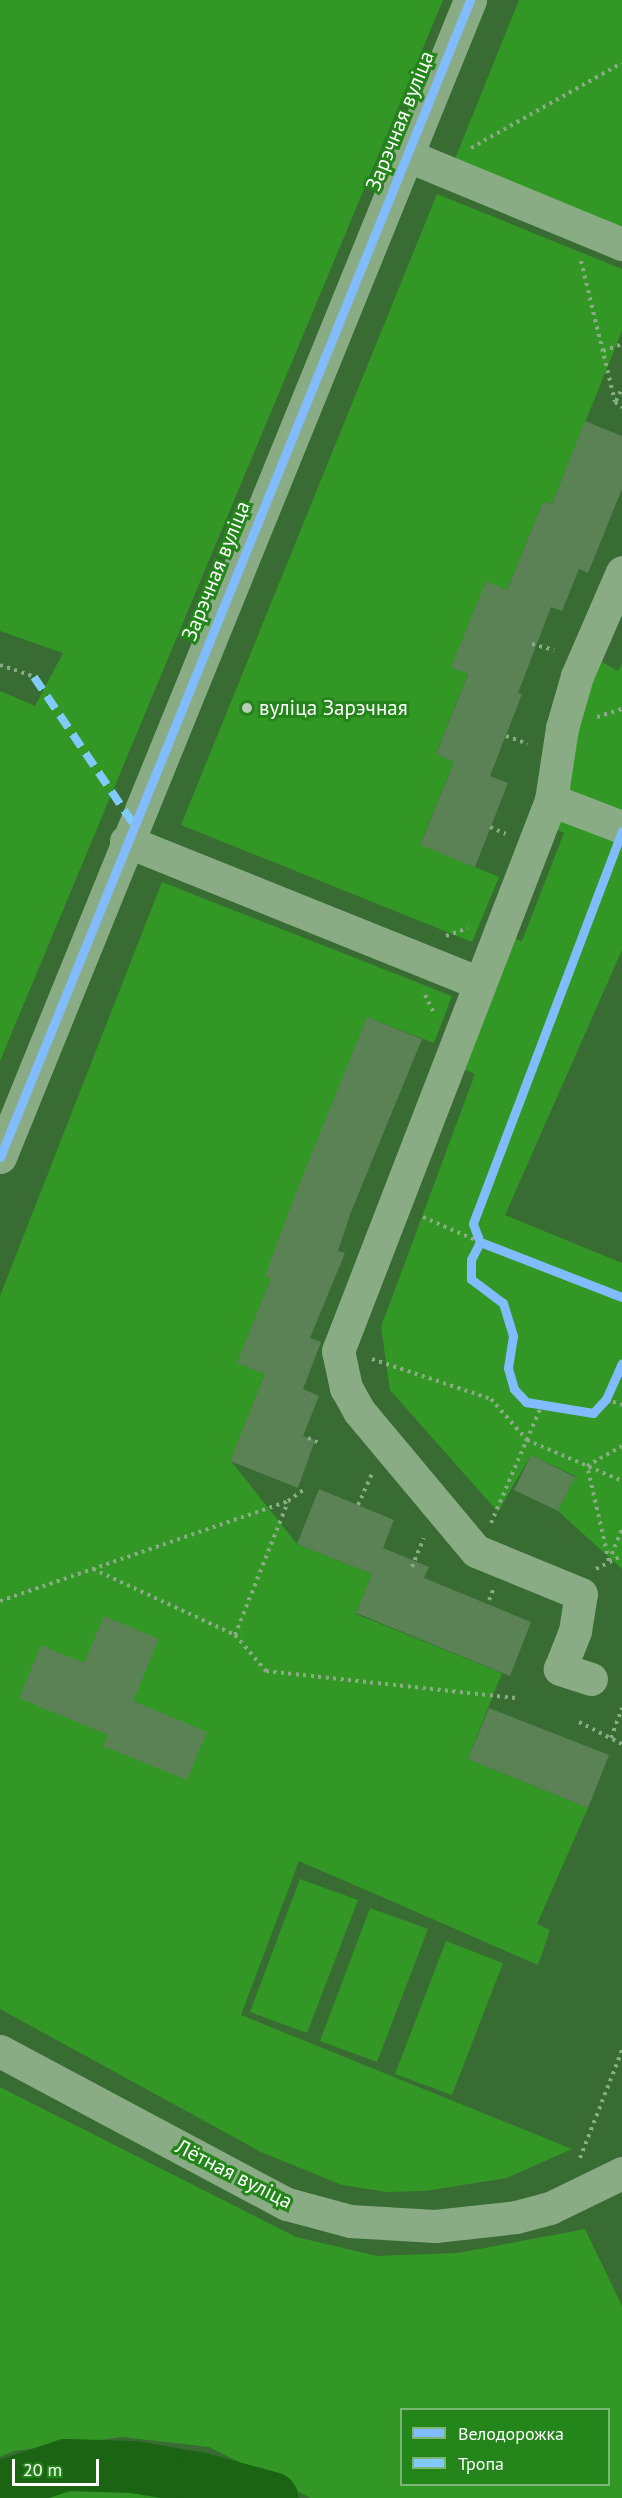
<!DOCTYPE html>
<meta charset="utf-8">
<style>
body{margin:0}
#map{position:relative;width:622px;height:2498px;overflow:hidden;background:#386c32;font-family:"PT Sans",sans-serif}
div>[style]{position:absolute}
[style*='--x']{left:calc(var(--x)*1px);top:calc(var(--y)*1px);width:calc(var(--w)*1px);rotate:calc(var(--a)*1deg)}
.green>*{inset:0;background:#329725}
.river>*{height:52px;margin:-26px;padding:0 26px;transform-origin:26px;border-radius:26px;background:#1b6414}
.building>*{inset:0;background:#5a8255}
.path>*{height:4px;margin-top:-2px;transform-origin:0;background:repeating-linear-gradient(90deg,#89ac85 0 3px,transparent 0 7.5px)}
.minor>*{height:33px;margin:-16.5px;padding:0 16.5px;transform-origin:16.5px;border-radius:16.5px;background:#89ac85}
.quiet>*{height:8px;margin-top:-4px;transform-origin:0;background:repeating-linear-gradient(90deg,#80caff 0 15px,transparent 0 23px)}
.cycleway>*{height:9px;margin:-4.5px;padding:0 4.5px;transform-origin:4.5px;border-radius:4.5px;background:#80bcff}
.dots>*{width:16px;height:16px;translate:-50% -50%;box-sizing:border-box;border:3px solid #24851a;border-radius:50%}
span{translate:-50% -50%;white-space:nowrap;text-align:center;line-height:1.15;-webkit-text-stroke:6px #24851a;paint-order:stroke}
.street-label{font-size:21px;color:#fff}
.poi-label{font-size:21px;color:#fff}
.left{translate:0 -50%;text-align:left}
.legend{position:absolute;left:400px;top:2408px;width:210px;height:78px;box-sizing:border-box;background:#24851a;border:2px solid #7cb676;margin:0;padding:8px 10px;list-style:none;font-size:18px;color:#fff}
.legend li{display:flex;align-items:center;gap:12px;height:30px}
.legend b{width:30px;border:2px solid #7cb676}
.scale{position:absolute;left:12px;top:2459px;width:87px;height:27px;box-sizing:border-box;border:3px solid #fff;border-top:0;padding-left:8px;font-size:18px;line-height:21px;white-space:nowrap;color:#fff;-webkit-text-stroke:4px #24851a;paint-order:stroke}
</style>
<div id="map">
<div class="green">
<div style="clip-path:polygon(0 0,443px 0,0 1061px,0 691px,35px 706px,63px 653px,0 631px)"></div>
<div style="clip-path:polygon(519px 0,622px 0,622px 229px,455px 159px)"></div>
<div style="clip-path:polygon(437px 194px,622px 269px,622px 331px,552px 504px,543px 501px,507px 590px,486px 582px,468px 673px,436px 754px,454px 762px,420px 844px,499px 877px,472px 942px,181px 825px)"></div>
<div style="clip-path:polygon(586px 653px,618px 671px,622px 663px,622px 950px,505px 1215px,622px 1263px,622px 1569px,558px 1511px,575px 1476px,531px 1455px,498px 1512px,390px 1390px,381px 1327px,475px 1074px,449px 1063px,499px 934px,522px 941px,564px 833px,542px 824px)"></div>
<div style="clip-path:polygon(162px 882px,452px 996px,434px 1043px,367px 1017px,266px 1276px,271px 1278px,238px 1363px,265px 1374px,231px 1461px,297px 1544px,372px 1574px,356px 1614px,502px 1673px,468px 1759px,588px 1808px,537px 1924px,550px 1930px,538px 1965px,299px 1861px,241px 2015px,572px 2149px,507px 2178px,425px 2191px,387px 2192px,342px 2185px,261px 2152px,0 2009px,0 1296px)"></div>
<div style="clip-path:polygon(300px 1879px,358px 1900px,307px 2033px,250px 2012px)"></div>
<div style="clip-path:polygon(370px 1908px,428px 1929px,377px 2062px,320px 2041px)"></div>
<div style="clip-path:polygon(446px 1941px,503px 1963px,452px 2095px,395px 2074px)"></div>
<div style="clip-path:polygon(evenodd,0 2087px,296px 2237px,377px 2256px,458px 2253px,585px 2229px,622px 2306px,622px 2498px,311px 2498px,209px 2447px,122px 2437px,14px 2451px,0 2457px,0 2087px,402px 2410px,608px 2410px,608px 2484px,402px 2484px,402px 2410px)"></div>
<div style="clip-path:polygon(123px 2480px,209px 2498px,34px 2498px,37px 2496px)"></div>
</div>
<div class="river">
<div style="--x:0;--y:2487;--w:70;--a:-18.4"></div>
<div style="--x:66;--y:2465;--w:67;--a:1.7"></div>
<div style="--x:133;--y:2467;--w:67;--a:9.5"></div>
<div style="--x:199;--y:2478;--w:76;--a:15.3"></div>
</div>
<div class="building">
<div style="clip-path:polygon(585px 421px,622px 436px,622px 489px,588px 573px,579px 569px,562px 611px,551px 607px,518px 693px,522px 694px,490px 776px,508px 783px,475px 867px,420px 845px,454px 762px,436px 754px,468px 674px,451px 667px,486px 581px,507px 590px,543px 501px,552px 504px)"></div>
<div style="clip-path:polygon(367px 1017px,422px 1039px,351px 1212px,338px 1251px,345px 1253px,310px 1338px,321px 1342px,303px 1389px,319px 1396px,303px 1436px,315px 1440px,298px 1488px,230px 1461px,265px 1374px,237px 1363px,271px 1278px,265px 1276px,297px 1190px)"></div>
<div style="clip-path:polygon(531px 1455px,575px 1477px,558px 1511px,514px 1490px)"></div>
<div style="clip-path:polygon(319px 1489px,394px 1520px,383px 1548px,429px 1567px,424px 1578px,531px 1622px,510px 1676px,356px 1613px,372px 1574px,297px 1544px)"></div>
<div style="clip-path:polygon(104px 1616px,159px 1639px,133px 1701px,207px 1732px,187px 1780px,103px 1746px,108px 1735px,19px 1698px,41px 1645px,84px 1663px)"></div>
<div style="clip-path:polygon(489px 1708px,609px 1755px,588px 1808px,468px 1759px)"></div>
</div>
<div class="path">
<div style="--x:471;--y:148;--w:173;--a:-29.4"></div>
<div style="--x:581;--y:261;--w:145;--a:76.4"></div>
<div style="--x:615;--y:402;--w:9;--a:36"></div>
<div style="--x:603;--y:351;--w:20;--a:-20"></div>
<div style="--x:616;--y:401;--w:14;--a:-65"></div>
<div style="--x:532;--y:644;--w:23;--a:15"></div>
<div style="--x:0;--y:665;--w:36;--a:19"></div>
<div style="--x:597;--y:717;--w:26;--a:-18"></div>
<div style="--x:506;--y:736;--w:23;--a:20"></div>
<div style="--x:490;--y:827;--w:17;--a:24"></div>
<div style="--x:446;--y:936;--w:23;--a:-20"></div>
<div style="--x:425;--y:995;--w:22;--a:63"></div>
<div style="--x:423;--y:1217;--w:62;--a:23.7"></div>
<div style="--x:372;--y:1359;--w:126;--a:18.6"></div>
<div style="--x:491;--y:1399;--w:55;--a:48.7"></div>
<div style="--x:527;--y:1440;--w:103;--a:23.3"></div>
<div style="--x:606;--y:1399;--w:17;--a:21"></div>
<div style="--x:308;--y:1438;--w:15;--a:23"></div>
<div style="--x:358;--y:1505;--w:35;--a:-66"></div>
<div style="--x:491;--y:1523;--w:126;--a:-66.7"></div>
<div style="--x:609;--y:1561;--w:98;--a:-103"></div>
<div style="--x:587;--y:1466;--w:40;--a:-29.7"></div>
<div style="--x:609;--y:1561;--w:35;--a:-68"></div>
<div style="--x:412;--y:1567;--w:31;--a:-68"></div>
<div style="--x:93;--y:1569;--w:157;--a:24.9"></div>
<div style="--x:235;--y:1635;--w:48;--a:49.3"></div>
<div style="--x:266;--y:1671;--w:251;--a:6.2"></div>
<div style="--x:596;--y:1569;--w:29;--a:-27"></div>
<div style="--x:489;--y:1600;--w:11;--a:-68"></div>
<div style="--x:0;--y:1601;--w:305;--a:-19.1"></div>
<div style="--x:288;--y:1501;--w:19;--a:-36"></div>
<div style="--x:235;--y:1635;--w:143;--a:-68.3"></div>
<div style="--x:579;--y:1722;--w:48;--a:27.1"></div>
<div style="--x:611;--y:1738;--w:32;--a:-70"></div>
<div style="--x:580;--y:2158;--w:116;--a:-68.7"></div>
</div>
<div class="minor">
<div style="--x:406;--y:155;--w:234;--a:22.4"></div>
<div style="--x:551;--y:800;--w:76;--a:20.8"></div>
<div style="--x:126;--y:841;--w:381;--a:21.9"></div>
<div style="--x:0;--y:1157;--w:1249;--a:-67.89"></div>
<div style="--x:591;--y:1679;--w:33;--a:-162"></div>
<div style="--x:560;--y:1669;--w:41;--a:-68.5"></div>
<div style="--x:575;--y:1631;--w:37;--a:-81"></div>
<div style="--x:581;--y:1594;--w:113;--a:-157.7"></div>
<div style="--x:476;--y:1551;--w:182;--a:-129.9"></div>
<div style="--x:359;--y:1411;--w:26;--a:-119"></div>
<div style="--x:346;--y:1388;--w:38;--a:-102"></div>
<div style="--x:338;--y:1351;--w:591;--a:-68.86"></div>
<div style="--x:551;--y:800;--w:73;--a:-81.3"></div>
<div style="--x:562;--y:728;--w:54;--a:-73.9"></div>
<div style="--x:577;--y:676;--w:113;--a:-66.6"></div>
<div style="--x:0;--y:2051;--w:325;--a:28.1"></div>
<div style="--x:287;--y:2204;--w:65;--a:15.1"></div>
<div style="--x:350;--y:2221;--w:85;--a:3.4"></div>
<div style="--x:435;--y:2226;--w:81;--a:-6.3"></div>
<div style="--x:516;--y:2217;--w:35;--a:-15"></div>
<div style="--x:550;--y:2208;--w:80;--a:-25.9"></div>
</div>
<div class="quiet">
<div style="--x:34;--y:677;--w:176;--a:55.9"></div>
</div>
<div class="cycleway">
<div style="--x:622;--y:831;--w:420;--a:110.8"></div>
<div style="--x:473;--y:1224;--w:19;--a:69"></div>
<div style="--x:480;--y:1242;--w:152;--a:21.2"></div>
<div style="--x:0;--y:1157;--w:1249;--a:-67.89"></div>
<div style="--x:480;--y:1242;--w:20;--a:117"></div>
<div style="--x:471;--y:1260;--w:19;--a:90"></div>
<div style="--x:471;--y:1279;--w:40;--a:37"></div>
<div style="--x:503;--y:1303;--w:34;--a:73"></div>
<div style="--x:513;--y:1336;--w:32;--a:99"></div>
<div style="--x:508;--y:1368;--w:22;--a:74"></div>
<div style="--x:514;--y:1389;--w:18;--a:47"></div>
<div style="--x:526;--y:1402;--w:68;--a:9.3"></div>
<div style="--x:593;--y:1413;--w:19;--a:-47"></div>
<div style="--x:606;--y:1399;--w:39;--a:-66"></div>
</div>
<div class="dots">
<div style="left:247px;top:708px;background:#b9ccb7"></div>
</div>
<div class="street-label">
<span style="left:400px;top:121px;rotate:-68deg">Зарэчная вуліца</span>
<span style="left:216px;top:571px;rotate:-68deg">Зарэчная вуліца</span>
<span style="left:234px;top:2174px;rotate:27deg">Лётная вуліца</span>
</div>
<div class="poi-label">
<span class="left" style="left:259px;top:708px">вуліца Зарэчная</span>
</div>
<ul class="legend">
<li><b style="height:8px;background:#80bcff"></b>Велодорожка</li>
<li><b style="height:8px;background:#80caff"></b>Тропа</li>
</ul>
<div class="scale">20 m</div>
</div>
